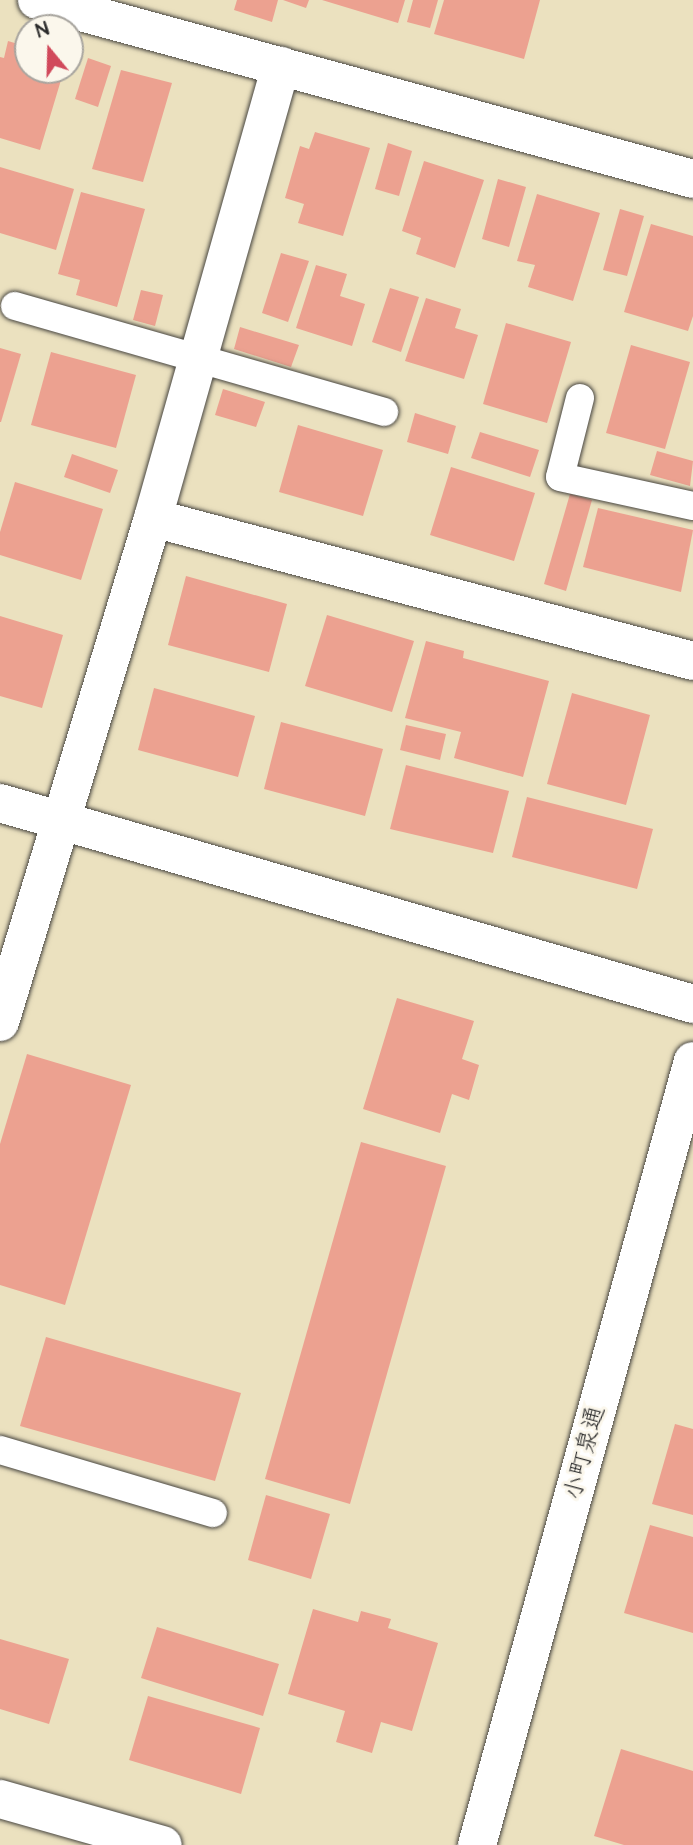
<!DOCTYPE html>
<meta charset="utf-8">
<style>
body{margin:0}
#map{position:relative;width:693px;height:1845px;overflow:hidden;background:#ebe1bf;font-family:"Architects Daughter","Klee One",sans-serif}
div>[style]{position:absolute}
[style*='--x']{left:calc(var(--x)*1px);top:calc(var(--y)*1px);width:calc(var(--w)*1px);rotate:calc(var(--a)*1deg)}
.building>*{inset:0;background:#eca190}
.roads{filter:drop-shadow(0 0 2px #484641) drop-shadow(0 0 2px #484641)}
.lane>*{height:28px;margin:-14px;padding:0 14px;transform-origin:14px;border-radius:14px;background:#fff}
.street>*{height:38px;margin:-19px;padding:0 19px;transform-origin:19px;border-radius:19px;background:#fff}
.secondary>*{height:38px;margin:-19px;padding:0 19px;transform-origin:19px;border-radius:19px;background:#fff}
span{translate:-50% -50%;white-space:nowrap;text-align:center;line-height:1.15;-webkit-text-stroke:6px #fbf7ec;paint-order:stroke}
.street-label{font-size:24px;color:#2b2b2b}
.north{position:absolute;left:14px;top:14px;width:70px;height:70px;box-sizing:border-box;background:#fbf7ec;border:2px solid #a8a59f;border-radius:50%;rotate:341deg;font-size:19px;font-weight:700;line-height:28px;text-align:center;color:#2b2b2b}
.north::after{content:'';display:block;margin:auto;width:24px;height:32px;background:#d1495b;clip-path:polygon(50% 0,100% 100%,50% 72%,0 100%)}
</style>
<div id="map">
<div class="building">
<div style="clip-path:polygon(237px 0,278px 0,272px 22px,234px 10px)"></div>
<div style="clip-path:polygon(283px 0,309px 0,306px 8px)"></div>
<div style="clip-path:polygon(322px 0,405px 0,398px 23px)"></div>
<div style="clip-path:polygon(413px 0,438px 0,430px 28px,407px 22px)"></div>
<div style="clip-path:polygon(444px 0,540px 0,524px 59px,434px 34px)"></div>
<div style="clip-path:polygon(8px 41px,28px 47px,28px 70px,64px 70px,40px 150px,0 138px,0 57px,4px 58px)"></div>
<div style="clip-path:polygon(88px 58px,111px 66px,98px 107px,75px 99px)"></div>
<div style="clip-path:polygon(121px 70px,172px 83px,143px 182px,92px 169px)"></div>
<div style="clip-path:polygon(315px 132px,370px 148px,343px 236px,298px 223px,304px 204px,285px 198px,300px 146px,309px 149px)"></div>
<div style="clip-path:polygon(388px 143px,412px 151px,399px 196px,375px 189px)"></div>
<div style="clip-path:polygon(424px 161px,484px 180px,455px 268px,416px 254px,421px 238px,402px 231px)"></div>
<div style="clip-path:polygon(0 167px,74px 189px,56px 250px,0 233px)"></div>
<div style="clip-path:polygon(498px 179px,526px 187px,509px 247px,482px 239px)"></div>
<div style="clip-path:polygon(81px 192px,145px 209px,117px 307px,76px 295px,80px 280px,58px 274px)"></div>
<div style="clip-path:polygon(537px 194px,600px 213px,573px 301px,528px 287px,535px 265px,517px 261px)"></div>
<div style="clip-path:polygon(620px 209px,644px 216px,627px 276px,603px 270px)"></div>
<div style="clip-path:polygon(651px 224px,693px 236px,693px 316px,688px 331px,624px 312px)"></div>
<div style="clip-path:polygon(281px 253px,309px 261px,288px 322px,262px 313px)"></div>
<div style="clip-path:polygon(316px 265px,347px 274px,340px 296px,365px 304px,352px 346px,296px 328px)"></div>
<div style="clip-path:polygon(390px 288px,419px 297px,401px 352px,372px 342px)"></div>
<div style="clip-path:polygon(141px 290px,163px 295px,155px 326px,133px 320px)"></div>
<div style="clip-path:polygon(426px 298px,461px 309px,455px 328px,478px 335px,464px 379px,405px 361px)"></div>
<div style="clip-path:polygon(506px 323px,571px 342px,547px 423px,483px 404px)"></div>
<div style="clip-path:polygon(240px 327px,299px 345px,291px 367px,234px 349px)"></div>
<div style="clip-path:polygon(631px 345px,690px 362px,665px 449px,606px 433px)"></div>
<div style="clip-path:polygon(0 348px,21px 354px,1px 422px,0 422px)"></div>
<div style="clip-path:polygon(51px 352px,136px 375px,116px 448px,31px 425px)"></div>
<div style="clip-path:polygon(223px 389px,265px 402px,256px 427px,215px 415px)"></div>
<div style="clip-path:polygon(415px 413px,456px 426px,448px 454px,407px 442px)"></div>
<div style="clip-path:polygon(298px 425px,383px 450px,363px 516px,279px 492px)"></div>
<div style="clip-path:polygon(480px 432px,539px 450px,530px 477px,471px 458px)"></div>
<div style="clip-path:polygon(657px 451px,693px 461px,690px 486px,650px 475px)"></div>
<div style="clip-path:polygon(72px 454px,118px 470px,110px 493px,64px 477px)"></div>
<div style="clip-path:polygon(451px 467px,535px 493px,514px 561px,430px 535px)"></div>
<div style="clip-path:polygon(15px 482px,103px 509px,81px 580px,0 555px,0 532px)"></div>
<div style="clip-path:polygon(570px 494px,592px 500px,566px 591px,544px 584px)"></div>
<div style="clip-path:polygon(598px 508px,693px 530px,681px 592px,583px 567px)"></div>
<div style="clip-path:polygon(186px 576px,287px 604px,269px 672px,168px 645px)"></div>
<div style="clip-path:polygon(327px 615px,414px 641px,392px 712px,305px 686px)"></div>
<div style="clip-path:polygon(0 616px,63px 635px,42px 708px,0 696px)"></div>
<div style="clip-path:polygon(426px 641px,464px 651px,463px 658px,549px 681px,523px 777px,454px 758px,461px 732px,405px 718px)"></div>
<div style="clip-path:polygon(154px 688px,255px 716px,238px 777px,138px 750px)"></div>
<div style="clip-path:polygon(572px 693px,650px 715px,626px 805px,547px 784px)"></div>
<div style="clip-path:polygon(281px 722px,383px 749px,365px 816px,264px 789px)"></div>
<div style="clip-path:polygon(406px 725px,446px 734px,440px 760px,400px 750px)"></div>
<div style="clip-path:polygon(406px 765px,509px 791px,493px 853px,390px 829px)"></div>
<div style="clip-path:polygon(527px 797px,653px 829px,637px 889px,512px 857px)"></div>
<div style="clip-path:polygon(397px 998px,474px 1021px,462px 1059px,479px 1065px,469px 1100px,452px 1094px,440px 1133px,363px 1109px)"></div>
<div style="clip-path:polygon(27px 1054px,131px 1085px,65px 1305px,0 1285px,0 1144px)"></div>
<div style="clip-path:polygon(361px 1142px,446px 1166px,350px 1504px,265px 1479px)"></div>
<div style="clip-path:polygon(46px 1337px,241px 1393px,215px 1481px,20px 1426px)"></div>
<div style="clip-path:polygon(675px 1424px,693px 1429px,693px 1515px,652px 1504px)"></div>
<div style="clip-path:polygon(266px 1495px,330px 1514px,311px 1579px,248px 1560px)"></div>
<div style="clip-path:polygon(650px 1525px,693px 1537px,693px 1633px,624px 1613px)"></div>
<div style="clip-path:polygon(313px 1609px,358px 1622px,361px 1611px,391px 1619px,388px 1628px,438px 1643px,412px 1731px,381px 1722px,372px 1753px,336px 1742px,345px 1711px,288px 1694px)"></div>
<div style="clip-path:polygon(157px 1627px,279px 1664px,263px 1716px,141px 1678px)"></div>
<div style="clip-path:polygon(0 1639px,69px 1659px,49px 1724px,0 1709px)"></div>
<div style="clip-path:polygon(148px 1696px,260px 1728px,241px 1794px,129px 1760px)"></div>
<div style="clip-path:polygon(621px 1749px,693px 1771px,693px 1845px,624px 1845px,594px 1836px)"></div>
</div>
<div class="roads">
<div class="lane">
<div style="--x:15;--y:306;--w:384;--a:16"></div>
<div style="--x:580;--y:398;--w:81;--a:104.2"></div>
<div style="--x:560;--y:477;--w:136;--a:12.3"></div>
<div style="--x:0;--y:1450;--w:222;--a:16.5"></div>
</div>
<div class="street">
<div style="--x:37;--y:0;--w:680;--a:15.26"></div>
<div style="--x:153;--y:518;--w:559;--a:14.83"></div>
<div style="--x:0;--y:803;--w:722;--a:16.17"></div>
<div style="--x:0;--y:1022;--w:527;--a:-73.11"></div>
<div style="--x:153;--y:518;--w:470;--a:-74.2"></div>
<div style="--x:0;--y:1799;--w:169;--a:15.8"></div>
</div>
<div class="secondary">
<div style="--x:477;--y:1845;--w:813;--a:-74.6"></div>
</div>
</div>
<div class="street-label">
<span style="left:585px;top:1453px;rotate:-75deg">小町泉通</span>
</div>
<div class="north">N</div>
</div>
